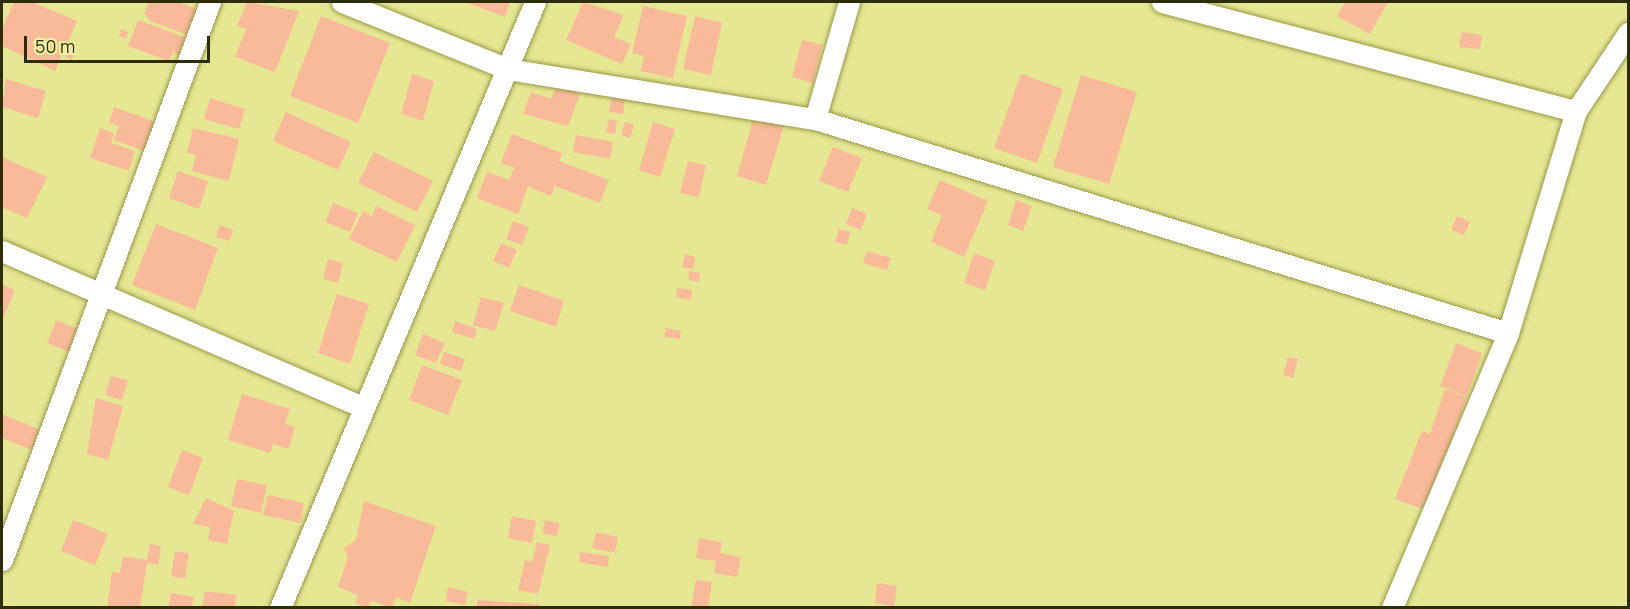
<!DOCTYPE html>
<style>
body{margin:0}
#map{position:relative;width:1630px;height:609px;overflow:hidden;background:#e6e793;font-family:Manrope,sans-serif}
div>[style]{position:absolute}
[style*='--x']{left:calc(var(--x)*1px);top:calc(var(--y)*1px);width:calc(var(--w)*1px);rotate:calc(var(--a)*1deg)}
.building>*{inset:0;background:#f8ba99}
.roads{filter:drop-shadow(0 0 2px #989946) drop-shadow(0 0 2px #989946)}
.minor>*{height:21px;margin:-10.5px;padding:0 10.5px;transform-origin:10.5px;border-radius:10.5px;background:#fff}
span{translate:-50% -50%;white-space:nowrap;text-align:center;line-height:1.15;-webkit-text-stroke:5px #f3f4a0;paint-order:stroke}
.frame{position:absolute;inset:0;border:3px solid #2d2d09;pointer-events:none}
.scale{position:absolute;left:24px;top:36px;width:186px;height:27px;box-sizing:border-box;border:3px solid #2d2d09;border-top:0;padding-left:8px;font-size:18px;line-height:21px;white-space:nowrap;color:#2d2d09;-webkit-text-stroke:4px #f3f4a0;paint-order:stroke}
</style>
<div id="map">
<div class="building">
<div style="clip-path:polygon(14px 2px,32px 2px,77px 21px,55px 71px,2px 46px,2px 29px)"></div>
<div style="clip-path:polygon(149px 2px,180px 2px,200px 11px,191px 36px,150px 21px,144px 13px)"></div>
<div style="clip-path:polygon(247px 2px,299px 11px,275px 72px,235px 57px,246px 29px,237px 26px)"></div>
<div style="clip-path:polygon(465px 2px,510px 2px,505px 17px)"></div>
<div style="clip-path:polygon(583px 2px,624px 15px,614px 37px,631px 44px,622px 64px,566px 40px)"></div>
<div style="clip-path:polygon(1345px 2px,1388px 2px,1370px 34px,1337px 16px)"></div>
<div style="clip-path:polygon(643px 6px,687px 16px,673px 78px,640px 71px,644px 56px,632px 53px)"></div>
<div style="clip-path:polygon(321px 16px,390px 43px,358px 123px,290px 96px)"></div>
<div style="clip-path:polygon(695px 16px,722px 23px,711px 75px,683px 69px)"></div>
<div style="clip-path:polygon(138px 20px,187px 38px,181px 56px,173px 52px,169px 61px,128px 46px)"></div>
<div style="clip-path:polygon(121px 29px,128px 32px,126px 39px,119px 36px)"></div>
<div style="clip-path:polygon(1462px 32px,1482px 35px,1480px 49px,1459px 47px)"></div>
<div style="clip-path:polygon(802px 40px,822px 45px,813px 83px,792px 77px)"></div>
<div style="clip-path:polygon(70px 42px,77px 44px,72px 60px,65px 57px)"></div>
<div style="clip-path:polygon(412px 74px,434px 81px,423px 121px,401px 114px)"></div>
<div style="clip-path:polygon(1021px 74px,1063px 89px,1037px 163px,994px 148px)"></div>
<div style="clip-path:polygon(1081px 75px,1137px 92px,1109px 184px,1053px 167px)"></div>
<div style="clip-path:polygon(6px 79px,46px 91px,38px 118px,2px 107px)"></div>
<div style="clip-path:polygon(557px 85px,580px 94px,568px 126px,523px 114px,531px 92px,551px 99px)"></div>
<div style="clip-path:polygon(612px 96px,625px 98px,623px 114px,609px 112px)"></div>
<div style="clip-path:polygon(210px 98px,245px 109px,239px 129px,204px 119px)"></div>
<div style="clip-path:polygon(114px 107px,158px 123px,147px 152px,114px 140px,119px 126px,109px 123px)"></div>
<div style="clip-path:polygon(286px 112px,351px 142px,338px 170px,273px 141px)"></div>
<div style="clip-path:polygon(754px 116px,784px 125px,766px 185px,737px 176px)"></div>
<div style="clip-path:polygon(609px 119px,617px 121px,615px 134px,606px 132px)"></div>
<div style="clip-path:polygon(625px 122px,634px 125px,630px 138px,621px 135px)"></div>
<div style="clip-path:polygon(653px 122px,675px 129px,660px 177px,639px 170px)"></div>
<div style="clip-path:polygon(100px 128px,114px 133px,111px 143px,135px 151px,129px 171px,90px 158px)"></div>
<div style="clip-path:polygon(193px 128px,239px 139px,229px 181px,192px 171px,196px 155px,187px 153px)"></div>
<div style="clip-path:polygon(512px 134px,562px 153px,559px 161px,609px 180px,600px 203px,555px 186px,551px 196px,528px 187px,518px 214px,477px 198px,487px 172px,509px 180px,514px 168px,501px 163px)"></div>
<div style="clip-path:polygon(576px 135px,613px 142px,610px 159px,573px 152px)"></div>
<div style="clip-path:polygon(833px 147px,862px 158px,848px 192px,819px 181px)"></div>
<div style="clip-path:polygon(374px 152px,433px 181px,417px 212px,358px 183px)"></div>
<div style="clip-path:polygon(2px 157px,47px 177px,27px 218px,2px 207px)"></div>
<div style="clip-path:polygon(688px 161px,706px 165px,699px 197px,680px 193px)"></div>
<div style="clip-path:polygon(178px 171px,208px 181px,199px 209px,169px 198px)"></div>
<div style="clip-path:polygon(940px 180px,988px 201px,964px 257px,931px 242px,942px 215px,927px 209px)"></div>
<div style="clip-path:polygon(1016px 200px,1032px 206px,1023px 231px,1008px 225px)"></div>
<div style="clip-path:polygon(333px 203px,358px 213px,350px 232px,325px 222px)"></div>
<div style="clip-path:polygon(376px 206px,415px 225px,397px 262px,349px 239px,363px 211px,372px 216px)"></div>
<div style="clip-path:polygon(852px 208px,867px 214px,861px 230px,846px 224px)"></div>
<div style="clip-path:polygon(1457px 216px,1470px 222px,1464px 235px,1451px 230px)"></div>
<div style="clip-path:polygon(513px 221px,529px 227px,522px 245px,506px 239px)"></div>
<div style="clip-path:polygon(156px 224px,218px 248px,195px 310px,132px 285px)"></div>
<div style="clip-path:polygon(220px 225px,233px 230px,229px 241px,216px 237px)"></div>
<div style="clip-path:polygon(839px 229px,850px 232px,847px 245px,835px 242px)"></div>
<div style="clip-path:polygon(501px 243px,517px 250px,509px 268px,493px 261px)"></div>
<div style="clip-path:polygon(867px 251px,891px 258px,887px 270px,863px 263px)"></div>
<div style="clip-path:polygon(974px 253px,995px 261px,985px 290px,964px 283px)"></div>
<div style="clip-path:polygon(685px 254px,695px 257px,693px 269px,682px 267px)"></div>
<div style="clip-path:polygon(328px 259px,343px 263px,338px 283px,323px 279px)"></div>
<div style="clip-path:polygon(689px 271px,700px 273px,699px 282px,688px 280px)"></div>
<div style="clip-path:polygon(2px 284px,15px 290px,2px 321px)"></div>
<div style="clip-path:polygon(519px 285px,564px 301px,556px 327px,510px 311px)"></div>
<div style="clip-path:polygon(677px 288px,692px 290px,691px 300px,676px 297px)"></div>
<div style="clip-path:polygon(337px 294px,369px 304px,350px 364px,318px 353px)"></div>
<div style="clip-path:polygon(481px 297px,504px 303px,495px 331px,473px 325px)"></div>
<div style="clip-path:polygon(56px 320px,78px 329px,69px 352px,47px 343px)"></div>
<div style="clip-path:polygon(455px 321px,477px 329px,474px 339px,452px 332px)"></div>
<div style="clip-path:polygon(666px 328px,681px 331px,680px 339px,664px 337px)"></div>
<div style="clip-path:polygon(423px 334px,445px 343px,436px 363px,415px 355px)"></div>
<div style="clip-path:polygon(1456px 343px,1482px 353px,1467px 396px,1440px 386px)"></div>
<div style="clip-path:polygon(444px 352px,465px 359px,461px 371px,440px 364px)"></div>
<div style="clip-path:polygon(1288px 357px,1298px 359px,1293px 378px,1283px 375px)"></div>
<div style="clip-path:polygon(422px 365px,462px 380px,448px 415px,409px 400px)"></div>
<div style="clip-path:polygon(111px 376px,128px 380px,122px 400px,105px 395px)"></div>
<div style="clip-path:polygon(1445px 389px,1467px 397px,1447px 455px,1437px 452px,1445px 455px,1425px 510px,1395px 499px,1422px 431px,1430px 434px)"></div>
<div style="clip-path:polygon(242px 394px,290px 409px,285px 424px,295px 427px,289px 449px,273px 444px,270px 453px,228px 440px)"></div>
<div style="clip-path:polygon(96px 398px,123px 406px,108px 460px,87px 454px)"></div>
<div style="clip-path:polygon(2px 414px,40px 430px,32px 450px,2px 438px)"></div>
<div style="clip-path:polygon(182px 450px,203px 458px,189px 495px,168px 487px)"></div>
<div style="clip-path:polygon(237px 479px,267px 485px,261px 513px,231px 506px)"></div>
<div style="clip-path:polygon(268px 495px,304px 503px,300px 523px,263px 515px)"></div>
<div style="clip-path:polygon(206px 498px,234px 511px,227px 544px,208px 540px,210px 527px,193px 524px)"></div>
<div style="clip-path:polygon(364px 501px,436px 526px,410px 603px,396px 597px,392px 608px,371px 601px,367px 608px,355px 603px,358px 595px,338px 587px,348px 557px,344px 548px,356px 540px)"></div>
<div style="clip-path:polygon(512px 516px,536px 521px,532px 543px,508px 538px)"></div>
<div style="clip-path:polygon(73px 520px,108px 534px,95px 565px,61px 551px)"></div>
<div style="clip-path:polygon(545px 520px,560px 523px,557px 536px,542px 533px)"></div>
<div style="clip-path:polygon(596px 532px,618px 537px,615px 553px,592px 548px)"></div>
<div style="clip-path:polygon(699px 538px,722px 542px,720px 553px,741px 557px,737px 577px,714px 573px,716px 561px,696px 558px)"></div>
<div style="clip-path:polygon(537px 542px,550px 545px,538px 594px,518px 590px,525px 560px,532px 562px)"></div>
<div style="clip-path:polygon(150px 544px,161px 546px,158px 565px,147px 563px,140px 608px,107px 608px,112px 572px,120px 573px,123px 556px,147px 560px)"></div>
<div style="clip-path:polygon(175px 551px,189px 553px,185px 579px,171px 576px)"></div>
<div style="clip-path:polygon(580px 552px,609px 556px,608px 567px,579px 562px)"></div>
<div style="clip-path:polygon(696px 580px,712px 582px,708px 608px,691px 608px)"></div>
<div style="clip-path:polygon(877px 583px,897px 586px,894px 606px,875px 603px)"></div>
<div style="clip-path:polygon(448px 587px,468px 592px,465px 605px,446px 601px)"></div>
<div style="clip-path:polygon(205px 591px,236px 595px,235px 608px,202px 608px)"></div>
<div style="clip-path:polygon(171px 593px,194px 597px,192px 608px,168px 608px)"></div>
<div style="clip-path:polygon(477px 600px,539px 604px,539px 608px,477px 608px)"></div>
</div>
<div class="roads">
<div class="minor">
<div style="--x:342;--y:2;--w:179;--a:22"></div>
<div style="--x:508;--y:69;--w:311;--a:9.3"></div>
<div style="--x:815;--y:119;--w:725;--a:17.16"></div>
<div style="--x:1162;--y:2;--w:428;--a:14.8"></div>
<div style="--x:815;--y:119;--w:122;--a:-73.8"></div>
<div style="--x:2;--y:251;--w:391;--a:23.4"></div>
<div style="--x:2;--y:560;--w:596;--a:-69.56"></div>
<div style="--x:280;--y:608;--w:657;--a:-67.18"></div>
<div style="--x:1392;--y:608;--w:298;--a:-67.1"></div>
<div style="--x:1508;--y:333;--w:232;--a:-73"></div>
<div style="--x:1576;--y:111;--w:94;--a:-56.3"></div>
</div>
</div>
<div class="frame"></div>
<div class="scale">50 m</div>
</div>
